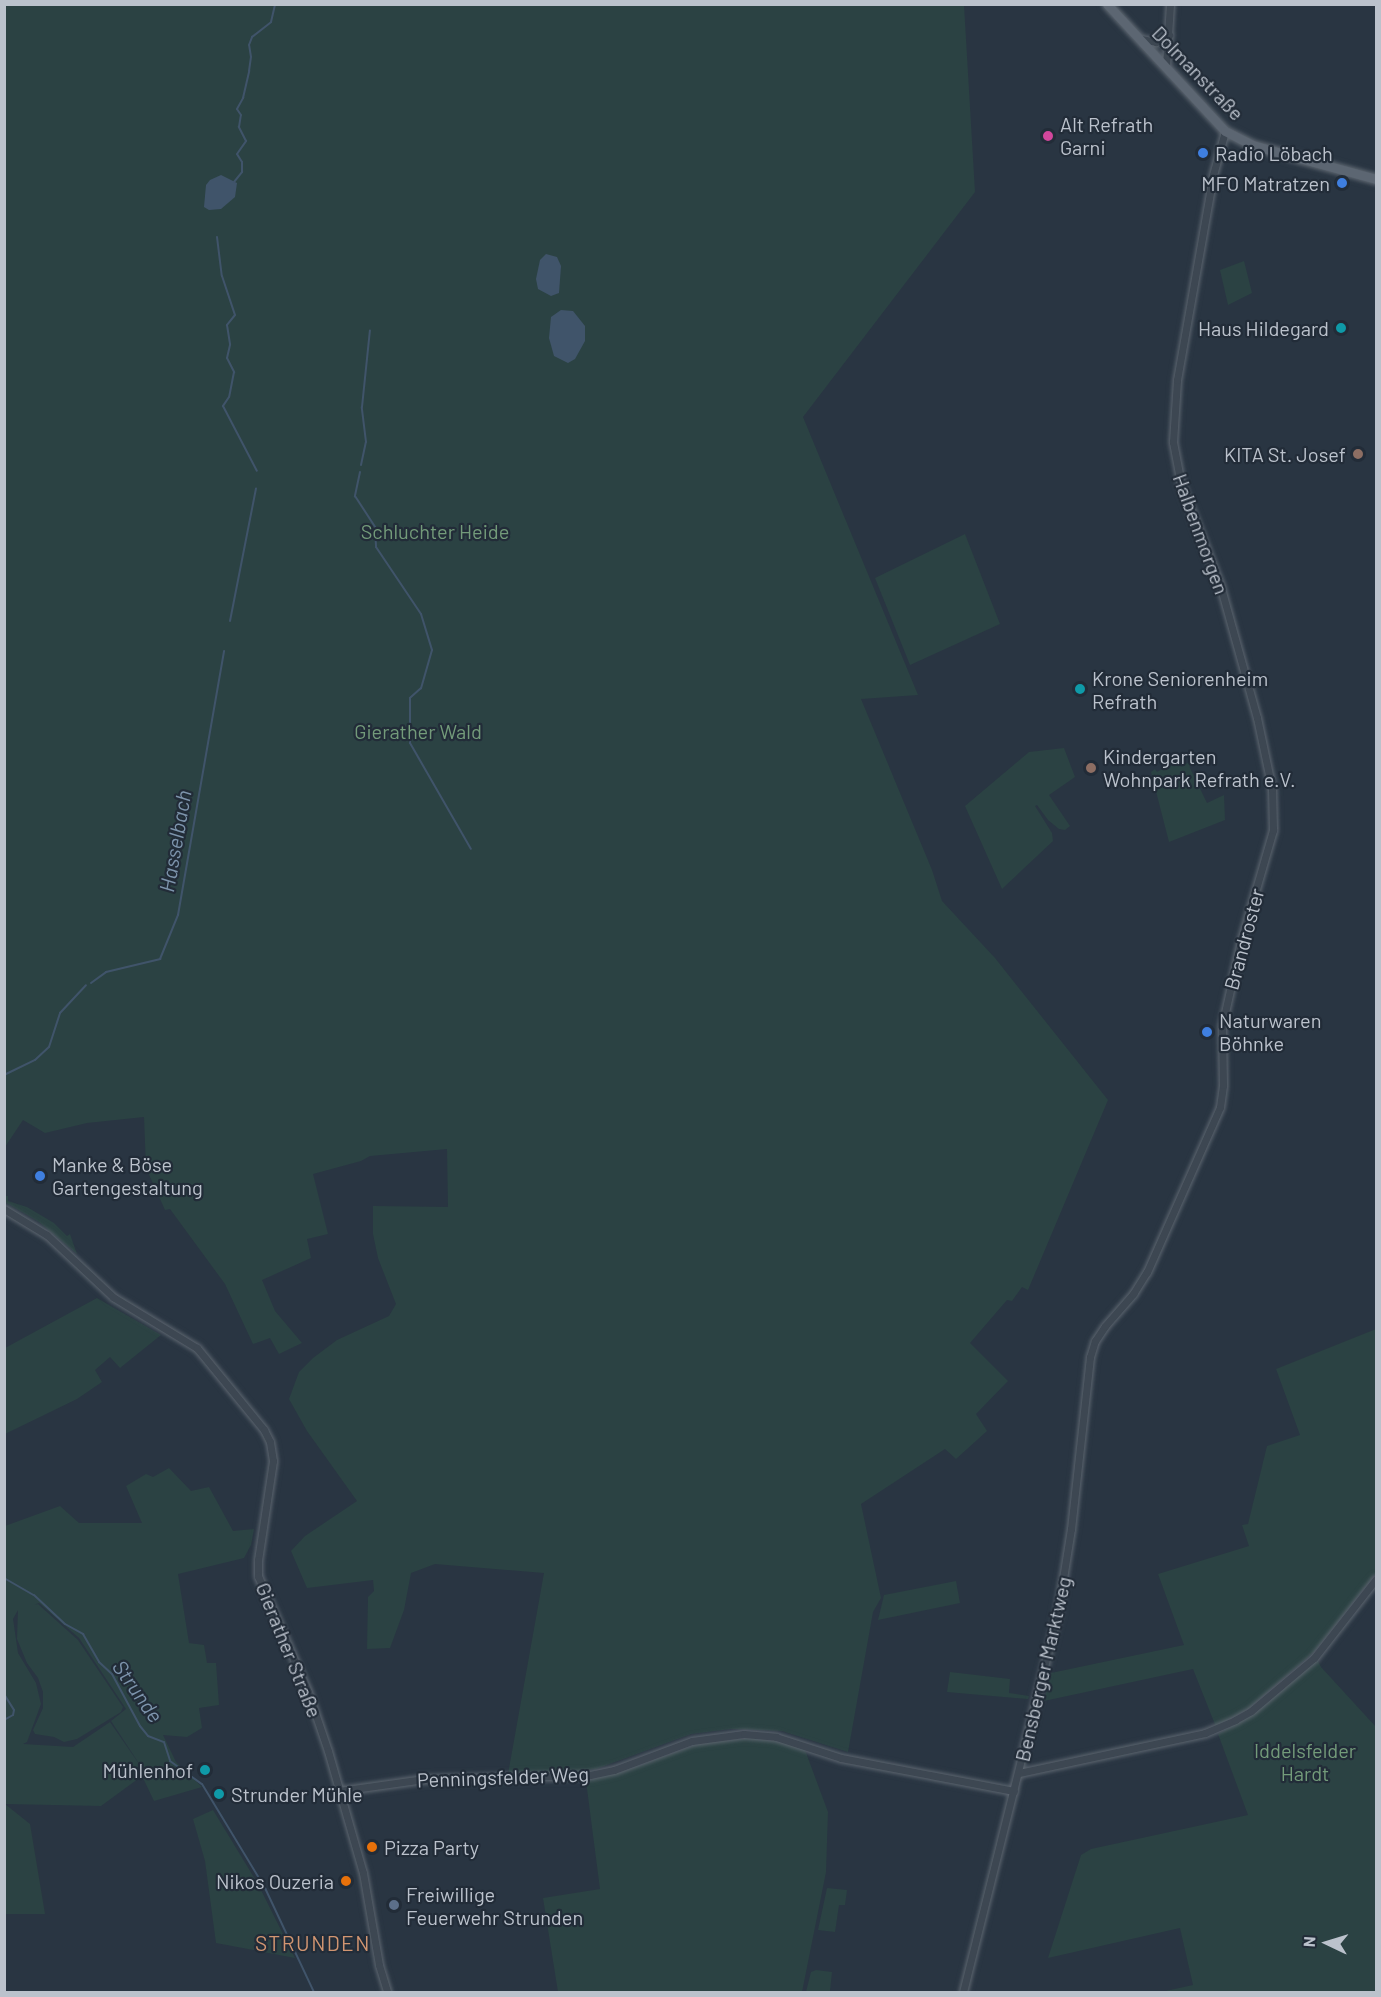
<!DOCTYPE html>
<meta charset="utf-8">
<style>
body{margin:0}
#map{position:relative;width:1381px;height:1997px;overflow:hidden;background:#293542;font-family:Barlow,sans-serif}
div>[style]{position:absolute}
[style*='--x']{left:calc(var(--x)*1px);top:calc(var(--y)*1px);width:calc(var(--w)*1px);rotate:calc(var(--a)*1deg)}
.green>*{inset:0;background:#2b4243}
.water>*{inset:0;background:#40546a}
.stream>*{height:2px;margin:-1px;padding:0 1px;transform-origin:1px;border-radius:1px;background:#40546a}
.roads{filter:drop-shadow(0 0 2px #5c656f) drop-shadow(0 0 2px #5c656f)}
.minor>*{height:7px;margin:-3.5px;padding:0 3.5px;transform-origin:3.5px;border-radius:3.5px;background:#3d4752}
.major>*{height:9px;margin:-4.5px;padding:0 4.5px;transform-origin:4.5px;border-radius:4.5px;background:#5c6672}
.dots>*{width:16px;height:16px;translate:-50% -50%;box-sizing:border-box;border:3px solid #222c38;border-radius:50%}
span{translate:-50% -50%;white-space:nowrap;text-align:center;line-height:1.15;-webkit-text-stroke:4.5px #222c38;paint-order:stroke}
.street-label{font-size:20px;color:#bbc2cc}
.poi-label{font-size:20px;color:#bbc2cc}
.left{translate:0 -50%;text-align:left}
.right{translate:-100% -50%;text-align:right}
.park-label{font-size:20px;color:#739b7a}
.water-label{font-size:21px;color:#7d94ac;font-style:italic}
.neighbourhood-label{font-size:21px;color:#d19571;letter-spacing:1.5px}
.frame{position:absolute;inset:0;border:6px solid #bbc2cc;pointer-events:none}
.north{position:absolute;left:1297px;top:1913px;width:60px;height:60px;-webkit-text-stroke:4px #222c38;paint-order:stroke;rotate:274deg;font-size:16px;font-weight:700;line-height:24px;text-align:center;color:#bbc2cc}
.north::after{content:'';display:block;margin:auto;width:21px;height:27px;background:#bbc2cc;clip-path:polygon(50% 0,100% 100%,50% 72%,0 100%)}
</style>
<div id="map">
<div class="green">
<div style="clip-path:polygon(5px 5px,964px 5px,975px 192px,803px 417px,918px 695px,861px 699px,932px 870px,942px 901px,995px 958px,1108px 1100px,1028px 1290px,1022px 1287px,1012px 1301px,1007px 1300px,970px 1343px,1008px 1381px,976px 1414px,987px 1431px,956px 1459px,945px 1449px,861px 1504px,881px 1598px,873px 1612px,848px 1752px,782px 1731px,731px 1729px,691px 1734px,596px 1769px,571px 1772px,508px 1774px,544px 1573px,435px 1564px,411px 1573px,404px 1610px,390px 1648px,367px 1649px,368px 1597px,374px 1591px,373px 1580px,307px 1588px,291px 1551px,305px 1536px,357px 1501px,307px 1431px,289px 1399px,299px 1372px,313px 1358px,337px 1340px,389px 1316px,396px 1304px,378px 1258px,373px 1234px,373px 1206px,448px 1207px,447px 1149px,370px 1156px,361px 1161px,313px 1174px,328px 1234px,307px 1239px,311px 1258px,262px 1280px,275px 1311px,302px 1343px,279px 1354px,270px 1338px,253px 1344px,225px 1284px,170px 1209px,165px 1210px,146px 1168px,144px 1117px,87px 1123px,45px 1133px,23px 1120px,5px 1147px)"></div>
<div style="clip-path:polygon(1244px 261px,1252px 293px,1228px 305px,1220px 270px)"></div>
<div style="clip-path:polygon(965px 534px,1000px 624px,910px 665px,875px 578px)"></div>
<div style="clip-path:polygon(1064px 748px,1075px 777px,1049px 795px,1070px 826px,1065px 830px,1059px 829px,1048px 820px,1037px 805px,1035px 806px,1052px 833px,1053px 841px,1002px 889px,965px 806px,1029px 752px)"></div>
<div style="clip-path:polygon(1177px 760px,1181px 767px,1189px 762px,1190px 768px,1207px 803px,1224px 795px,1225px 820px,1169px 842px,1151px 772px,1155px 769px,1157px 772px)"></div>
<div style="clip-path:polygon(4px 1196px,8px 1196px,8px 1201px,27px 1207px,54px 1223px,67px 1236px,70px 1234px,77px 1254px,39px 1222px,5px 1202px)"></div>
<div style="clip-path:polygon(97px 1298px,161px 1335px,120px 1368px,110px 1357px,95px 1370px,102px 1382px,77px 1399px,5px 1434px,5px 1348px)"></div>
<div style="clip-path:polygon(1376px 1329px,1376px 1573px,1314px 1652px,1248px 1709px,1216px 1727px,1193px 1669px,1044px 1701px,1051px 1673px,1184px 1645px,1158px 1574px,1249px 1546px,1242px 1525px,1248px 1524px,1267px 1446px,1300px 1435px,1276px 1369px)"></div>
<div style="clip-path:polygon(evenodd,169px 1468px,191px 1491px,209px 1487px,233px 1531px,254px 1529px,251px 1545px,244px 1558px,178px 1574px,189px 1643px,204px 1645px,207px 1663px,216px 1663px,219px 1705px,199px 1708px,202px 1728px,187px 1737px,163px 1735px,176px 1762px,202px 1787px,154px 1801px,142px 1776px,101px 1806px,5px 1804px,30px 1824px,45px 1914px,5px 1914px,5px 1526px,60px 1506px,79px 1523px,142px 1523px,126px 1486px,146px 1474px,153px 1477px,169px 1468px,39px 1603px,79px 1638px,126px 1709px,111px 1721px,146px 1774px,110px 1722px,73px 1747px,23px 1744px,27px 1742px,41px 1704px,36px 1683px,18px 1653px,13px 1619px,18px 1610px,17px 1639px,27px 1663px,38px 1678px,43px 1692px,43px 1708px,33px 1730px,35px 1734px,54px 1737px,64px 1742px,77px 1739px,121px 1712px,123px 1707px,78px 1640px,38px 1604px,34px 1605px,39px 1603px)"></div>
<div style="clip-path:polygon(956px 1581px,960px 1603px,878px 1620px,884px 1595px)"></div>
<div style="clip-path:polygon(1316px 1657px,1321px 1667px,1376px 1727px,1376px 1992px,1161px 1992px,1193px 1985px,1180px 1928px,1048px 1958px,1081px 1855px,1091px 1849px,1248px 1815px,1218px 1734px,1252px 1715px)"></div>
<div style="clip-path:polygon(950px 1672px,1010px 1679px,1009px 1693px,1029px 1696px,1028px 1699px,947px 1692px)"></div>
<div style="clip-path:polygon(752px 1738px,780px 1742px,805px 1750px,828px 1812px,826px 1872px,802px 1992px,558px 1992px,543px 1898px,600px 1889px,586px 1781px,621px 1772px,701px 1743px)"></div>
<div style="clip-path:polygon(213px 1810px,258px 1884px,295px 1958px,216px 1943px,205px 1861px,193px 1819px)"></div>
<div style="clip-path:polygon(827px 1888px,847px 1890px,845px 1905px,839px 1905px,835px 1932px,818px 1930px)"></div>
<div style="clip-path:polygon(816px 1970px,832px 1972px,830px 1991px,806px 1992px,811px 1972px)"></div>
</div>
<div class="water">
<div style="clip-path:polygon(221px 175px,237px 183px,235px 197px,221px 209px,209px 210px,204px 207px,206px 185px,210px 180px)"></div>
<div style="clip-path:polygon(546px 254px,557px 257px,561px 266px,559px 293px,551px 296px,538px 289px,536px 279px,540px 260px)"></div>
<div style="clip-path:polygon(561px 310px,573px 311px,585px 326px,585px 341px,575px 359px,568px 363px,554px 356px,549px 338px,551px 317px)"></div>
</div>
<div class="stream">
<div style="--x:234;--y:182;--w:13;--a:-51"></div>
<div style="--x:242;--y:172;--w:10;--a:-90"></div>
<div style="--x:242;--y:162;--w:9;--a:-122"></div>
<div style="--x:237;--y:154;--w:16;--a:-55"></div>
<div style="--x:246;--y:141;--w:16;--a:-117"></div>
<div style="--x:239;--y:127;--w:12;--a:-81"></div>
<div style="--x:241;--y:115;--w:7;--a:-124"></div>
<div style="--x:237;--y:109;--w:13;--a:-61"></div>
<div style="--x:243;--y:98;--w:28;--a:-77"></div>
<div style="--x:249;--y:71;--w:14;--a:-82"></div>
<div style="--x:251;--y:57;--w:12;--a:-99"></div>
<div style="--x:249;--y:45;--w:9;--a:-69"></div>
<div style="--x:252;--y:37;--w:24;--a:-38"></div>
<div style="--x:271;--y:22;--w:18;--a:-77"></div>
<div style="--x:217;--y:237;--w:39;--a:83"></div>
<div style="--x:222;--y:276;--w:41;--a:71.6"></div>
<div style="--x:235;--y:315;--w:13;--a:129"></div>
<div style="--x:227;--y:325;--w:20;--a:81"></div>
<div style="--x:230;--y:345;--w:13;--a:103"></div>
<div style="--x:227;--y:358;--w:16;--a:63"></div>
<div style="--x:234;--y:372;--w:25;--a:101"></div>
<div style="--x:229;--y:397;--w:11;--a:124"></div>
<div style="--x:223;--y:406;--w:73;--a:62.4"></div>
<div style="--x:361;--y:465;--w:24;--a:-78"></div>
<div style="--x:366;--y:442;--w:35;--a:-97"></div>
<div style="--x:362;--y:407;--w:77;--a:-84.1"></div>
<div style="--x:360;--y:472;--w:25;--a:102"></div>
<div style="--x:355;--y:496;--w:37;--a:57"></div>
<div style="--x:375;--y:527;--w:20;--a:87"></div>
<div style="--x:376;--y:547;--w:81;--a:56.1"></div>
<div style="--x:421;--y:614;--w:38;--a:73"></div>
<div style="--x:432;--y:650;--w:40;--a:106"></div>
<div style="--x:421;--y:688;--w:15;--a:138"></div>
<div style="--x:410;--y:698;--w:45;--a:90"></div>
<div style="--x:410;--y:743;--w:122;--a:60.1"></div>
<div style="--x:230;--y:621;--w:135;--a:-78.9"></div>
<div style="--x:91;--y:983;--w:19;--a:-36"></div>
<div style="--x:106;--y:972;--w:56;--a:-13.5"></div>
<div style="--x:160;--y:959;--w:48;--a:-67.8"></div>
<div style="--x:178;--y:915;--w:268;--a:-80.1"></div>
<div style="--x:4;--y:1075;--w:34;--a:-26"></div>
<div style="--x:35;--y:1060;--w:19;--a:-43"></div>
<div style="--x:49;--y:1047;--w:36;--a:-72"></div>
<div style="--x:60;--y:1013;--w:38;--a:-47"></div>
<div style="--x:4;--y:1578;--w:34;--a:30"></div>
<div style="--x:34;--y:1595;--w:42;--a:43.1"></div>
<div style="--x:65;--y:1624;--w:21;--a:29"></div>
<div style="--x:83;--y:1634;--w:32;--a:60"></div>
<div style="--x:99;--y:1662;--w:18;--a:43"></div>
<div style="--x:112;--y:1674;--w:59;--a:61.7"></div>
<div style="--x:140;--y:1726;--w:13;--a:51"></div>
<div style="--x:148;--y:1736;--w:17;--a:21"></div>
<div style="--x:164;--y:1742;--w:20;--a:72"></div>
<div style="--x:170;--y:1761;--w:39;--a:36"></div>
<div style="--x:202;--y:1784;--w:122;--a:58.8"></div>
<div style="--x:265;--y:1888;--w:115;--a:64.8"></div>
<div style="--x:4;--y:1694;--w:19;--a:58"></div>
<div style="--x:14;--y:1710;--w:5;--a:101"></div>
<div style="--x:13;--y:1715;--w:10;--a:151"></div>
<div style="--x:4;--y:1732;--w:5;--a:90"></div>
<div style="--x:4;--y:1750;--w:3;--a:90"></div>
</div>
<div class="roads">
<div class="minor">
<div style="--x:1141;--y:39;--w:15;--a:11"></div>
<div style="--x:1156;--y:42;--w:15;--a:-28"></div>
<div style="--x:1166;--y:66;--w:62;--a:-86.3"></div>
<div style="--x:4;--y:1209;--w:50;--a:31.2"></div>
<div style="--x:47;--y:1235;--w:91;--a:43.2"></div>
<div style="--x:113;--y:1297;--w:98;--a:31.3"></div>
<div style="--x:197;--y:1348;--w:106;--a:50.7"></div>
<div style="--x:264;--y:1430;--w:13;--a:63"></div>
<div style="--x:270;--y:1442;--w:19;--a:81"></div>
<div style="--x:273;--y:1461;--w:100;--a:98.6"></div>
<div style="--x:258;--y:1560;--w:16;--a:90"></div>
<div style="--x:258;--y:1576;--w:126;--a:66.7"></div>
<div style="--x:308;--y:1692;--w:62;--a:71.3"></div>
<div style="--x:328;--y:1751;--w:127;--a:74"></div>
<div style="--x:363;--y:1873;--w:93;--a:80.1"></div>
<div style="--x:379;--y:1965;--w:28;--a:73"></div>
<div style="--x:1019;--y:1773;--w:190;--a:-12.1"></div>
<div style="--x:1205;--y:1733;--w:33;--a:-23"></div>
<div style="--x:1235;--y:1720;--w:18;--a:-29"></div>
<div style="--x:1251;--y:1711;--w:82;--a:-40.1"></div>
<div style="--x:1314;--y:1658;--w:100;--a:-51.9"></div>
<div style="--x:339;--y:1791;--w:86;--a:-8"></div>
<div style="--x:424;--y:1779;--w:166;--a:-1.4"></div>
<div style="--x:590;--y:1775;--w:25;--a:-12"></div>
<div style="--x:614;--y:1770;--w:83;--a:-20.4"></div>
<div style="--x:692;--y:1741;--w:52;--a:-7.7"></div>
<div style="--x:744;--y:1734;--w:32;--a:5"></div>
<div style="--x:776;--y:1737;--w:68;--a:17.9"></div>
<div style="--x:841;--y:1758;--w:176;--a:10.8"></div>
<div style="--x:963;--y:1992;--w:388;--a:-76"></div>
<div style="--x:1057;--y:1616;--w:88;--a:-80.9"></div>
<div style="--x:1071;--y:1529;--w:173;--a:-83.7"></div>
<div style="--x:1090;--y:1357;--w:17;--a:-73"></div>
<div style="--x:1095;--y:1341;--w:18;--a:-56"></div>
<div style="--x:1105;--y:1326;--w:43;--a:-48.8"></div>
<div style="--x:1133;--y:1294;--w:26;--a:-58"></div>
<div style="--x:1147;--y:1272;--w:180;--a:-66.1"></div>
<div style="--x:1220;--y:1107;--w:22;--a:-82"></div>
<div style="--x:1223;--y:1085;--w:59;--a:-91"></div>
<div style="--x:1222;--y:1026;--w:87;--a:-77.4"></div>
<div style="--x:1241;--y:941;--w:116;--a:-73.9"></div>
<div style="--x:1273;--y:830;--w:41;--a:-91.4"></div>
<div style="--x:1272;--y:789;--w:73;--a:-101.9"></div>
<div style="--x:1257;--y:718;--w:138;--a:-105.5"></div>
<div style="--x:1220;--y:585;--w:108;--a:-111.1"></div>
<div style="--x:1181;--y:484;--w:43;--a:-100.8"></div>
<div style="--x:1173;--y:442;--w:62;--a:-86.3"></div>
<div style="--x:1177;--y:380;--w:208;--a:-80"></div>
<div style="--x:1213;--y:175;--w:46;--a:-74.7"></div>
</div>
<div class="major">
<div style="--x:1107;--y:4;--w:173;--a:47.1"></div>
<div style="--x:1225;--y:131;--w:30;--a:27"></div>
<div style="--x:1252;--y:145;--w:129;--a:15.3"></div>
</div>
</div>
<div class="dots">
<div style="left:1048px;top:136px;background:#d1479c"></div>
<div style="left:1203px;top:153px;background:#3f7fe0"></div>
<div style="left:1342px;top:183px;background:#3f7fe0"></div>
<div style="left:1341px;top:328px;background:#0f9aa8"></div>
<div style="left:1358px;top:454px;background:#8d6e63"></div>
<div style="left:1080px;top:689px;background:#0f9aa8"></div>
<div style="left:1091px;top:768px;background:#8d6e63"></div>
<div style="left:1207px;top:1032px;background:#3f7fe0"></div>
<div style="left:40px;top:1176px;background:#3f7fe0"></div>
<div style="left:205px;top:1770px;background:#0f9aa8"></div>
<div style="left:219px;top:1794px;background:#0f9aa8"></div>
<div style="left:372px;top:1847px;background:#e8710a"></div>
<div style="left:346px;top:1881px;background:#e8710a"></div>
<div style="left:394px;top:1905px;background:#5c6f8a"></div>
</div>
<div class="street-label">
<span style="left:1198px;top:73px;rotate:46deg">Dolmanstraße</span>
<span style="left:1201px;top:534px;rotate:70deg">Halbenmorgen</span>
<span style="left:1244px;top:939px;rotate:-75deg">Brandroster</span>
<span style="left:289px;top:1650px;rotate:68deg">Gierather Straße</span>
<span style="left:1043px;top:1669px;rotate:-77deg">Bensberger Marktweg</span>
<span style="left:503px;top:1777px;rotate:-2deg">Penningsfelder Weg</span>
</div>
<div class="poi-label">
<span class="left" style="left:1060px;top:136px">Alt Refrath<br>Garni</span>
<span class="left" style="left:1215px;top:153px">Radio Löbach</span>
<span class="right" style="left:1330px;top:183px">MFO Matratzen</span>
<span class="right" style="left:1329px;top:328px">Haus Hildegard</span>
<span class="right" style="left:1346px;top:454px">KITA St. Josef</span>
<span class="left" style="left:1092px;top:690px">Krone Seniorenheim<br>Refrath</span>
<span class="left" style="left:1103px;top:768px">Kindergarten<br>Wohnpark Refrath e.V.</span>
<span class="left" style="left:1219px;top:1032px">Naturwaren<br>Böhnke</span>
<span class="left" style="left:52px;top:1176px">Manke &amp; Böse<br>Gartengestaltung</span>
<span class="right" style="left:193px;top:1770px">Mühlenhof</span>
<span class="left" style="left:231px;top:1794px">Strunder Mühle</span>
<span class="left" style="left:384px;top:1847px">Pizza Party</span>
<span class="right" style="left:334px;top:1881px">Nikos Ouzeria</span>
<span class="left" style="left:406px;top:1906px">Freiwillige<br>Feuerwehr Strunden</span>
</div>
<div class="park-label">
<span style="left:435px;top:531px">Schluchter Heide</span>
<span style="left:418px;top:731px">Gierather Wald</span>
<span style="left:1305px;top:1762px">Iddelsfelder<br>Hardt</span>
</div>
<div class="water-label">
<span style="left:175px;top:841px;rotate:-80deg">Hasselbach</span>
<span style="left:138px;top:1691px;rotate:55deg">Strunde</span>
</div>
<div class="neighbourhood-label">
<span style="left:313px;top:1943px">STRUNDEN</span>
</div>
<div class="frame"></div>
<div class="north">N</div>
</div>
